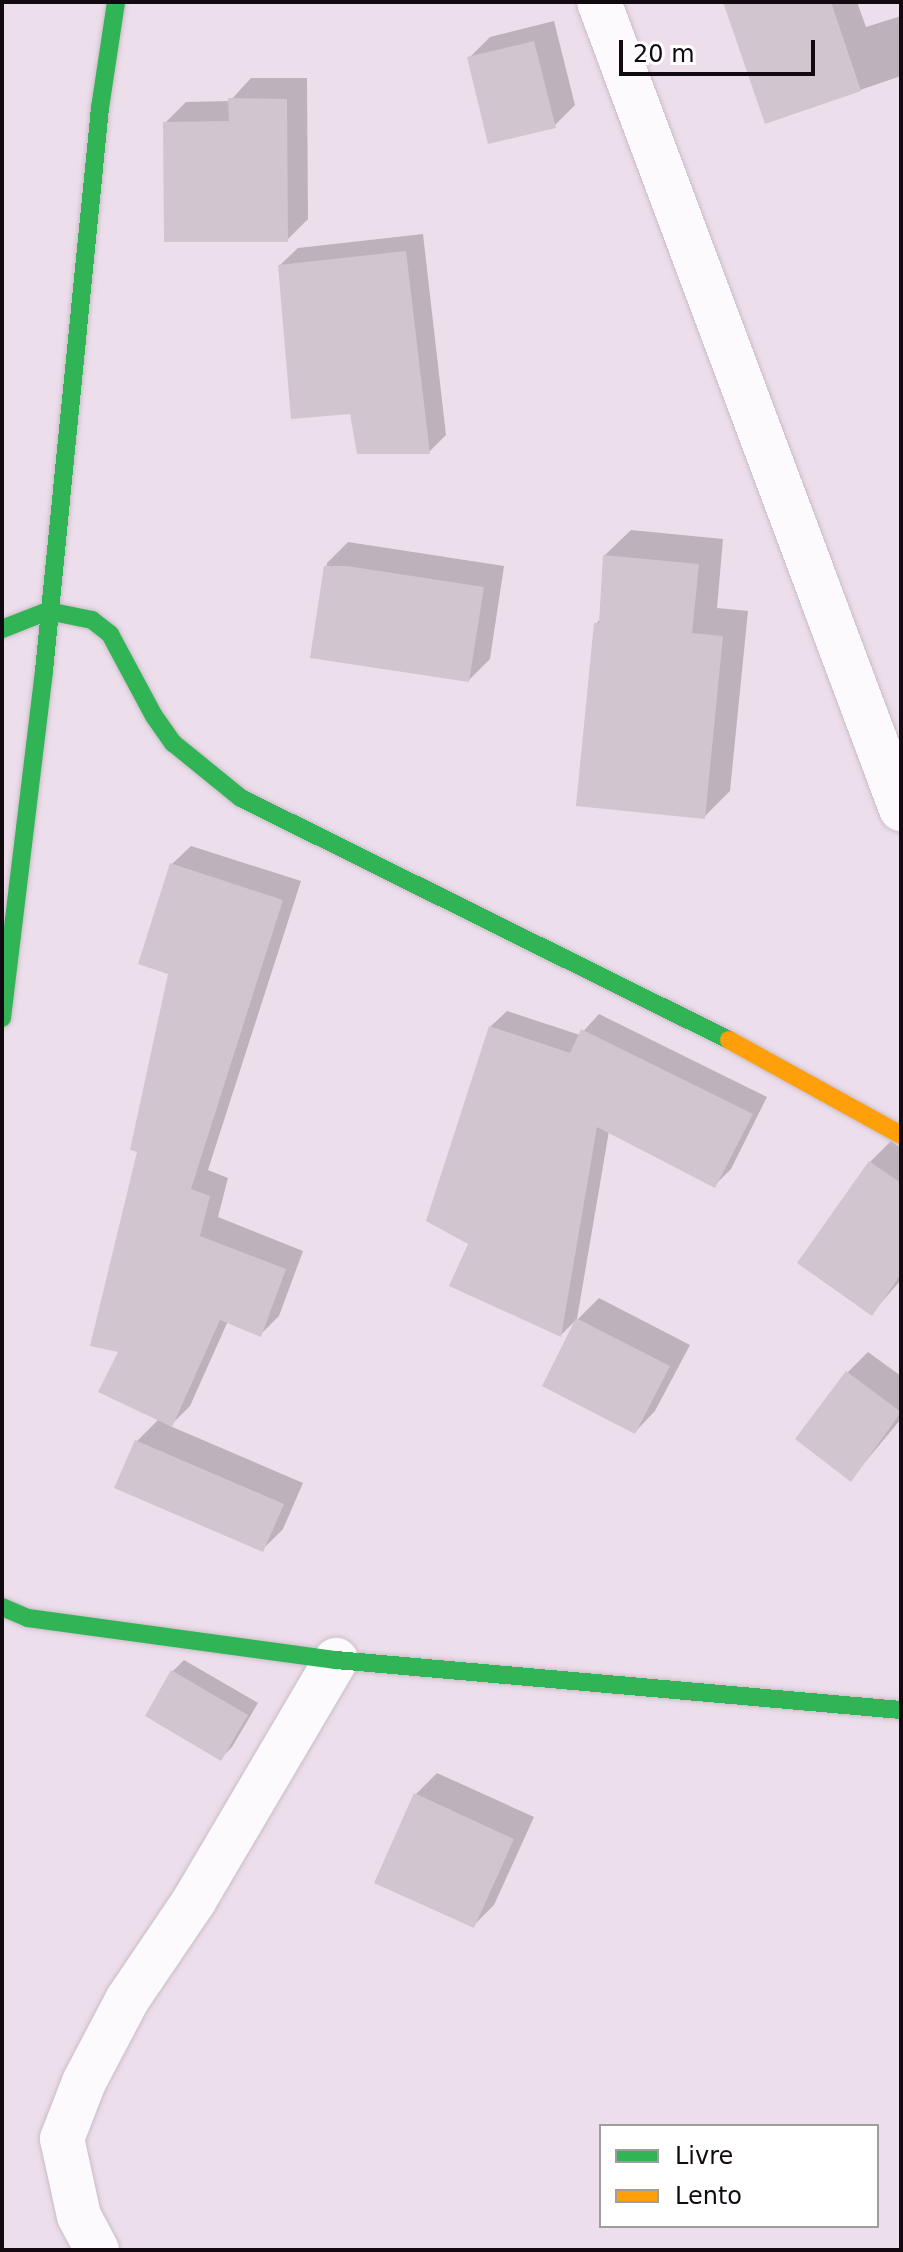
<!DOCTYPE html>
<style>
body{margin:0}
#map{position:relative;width:903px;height:2252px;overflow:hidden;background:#eddeeb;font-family:"DejaVu Sans",sans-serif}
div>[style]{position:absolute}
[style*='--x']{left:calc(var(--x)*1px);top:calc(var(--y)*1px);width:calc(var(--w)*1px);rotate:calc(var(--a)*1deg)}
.shadow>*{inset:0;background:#0003}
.building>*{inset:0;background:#d1c5cf}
.roads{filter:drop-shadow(0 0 2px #c9bdc8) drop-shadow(0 0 2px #c9bdc8)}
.street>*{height:44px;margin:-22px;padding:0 22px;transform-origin:22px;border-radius:22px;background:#fcfafc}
.fast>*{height:18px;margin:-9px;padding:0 9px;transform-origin:9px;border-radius:9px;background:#30b455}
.slow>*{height:18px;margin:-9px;padding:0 9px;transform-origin:9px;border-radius:9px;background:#ff9f0a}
span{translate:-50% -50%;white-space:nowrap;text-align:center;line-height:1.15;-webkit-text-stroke:6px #fff;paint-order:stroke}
.frame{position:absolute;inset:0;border:4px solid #120911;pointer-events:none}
.legend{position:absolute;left:599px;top:2124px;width:280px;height:104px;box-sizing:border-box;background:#fff;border:2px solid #a09da0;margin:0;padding:10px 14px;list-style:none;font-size:24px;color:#120911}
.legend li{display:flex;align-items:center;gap:16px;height:40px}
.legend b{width:40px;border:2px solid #a09da0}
.scale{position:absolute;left:619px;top:40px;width:196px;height:36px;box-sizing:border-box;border:4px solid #120911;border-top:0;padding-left:10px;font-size:24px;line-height:28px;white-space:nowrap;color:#120911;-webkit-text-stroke:6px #fff;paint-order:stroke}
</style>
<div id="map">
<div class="shadow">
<div style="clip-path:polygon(725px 2px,857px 2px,866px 27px,901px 16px,901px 76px,766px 122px)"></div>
<div style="clip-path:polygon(554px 21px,575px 105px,554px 126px,469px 58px,490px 37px)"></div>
<div style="clip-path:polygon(251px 78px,307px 78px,308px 219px,287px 240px,165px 123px,186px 102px,230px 101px)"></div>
<div style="clip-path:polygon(423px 234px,446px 435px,429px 452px,352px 411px,280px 265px,298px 248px)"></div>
<div style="clip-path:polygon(631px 530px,723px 539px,717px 608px,748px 611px,730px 791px,704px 817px,596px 624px,601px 618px,605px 555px)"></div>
<div style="clip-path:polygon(348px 542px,504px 566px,490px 659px,469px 680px,312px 656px,327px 563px)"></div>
<div style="clip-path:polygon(191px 846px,301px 881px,208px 1170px,228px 1178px,218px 1217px,303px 1251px,279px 1316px,261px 1334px,228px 1321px,190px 1406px,170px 1426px,303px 1483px,283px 1529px,262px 1550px,137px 1441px,159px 1419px,121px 1351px,139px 1150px,170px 972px,172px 864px)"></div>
<div style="clip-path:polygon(507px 1011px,580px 1035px,599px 1014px,767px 1097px,731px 1169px,715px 1185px,609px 1131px,577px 1319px,561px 1335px,470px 1243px,490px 1027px)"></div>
<div style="clip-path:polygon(891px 1141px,901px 1148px,901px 1280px,872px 1313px,870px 1162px)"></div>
<div style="clip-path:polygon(599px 1298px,690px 1345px,655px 1411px,635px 1432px,578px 1319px)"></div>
<div style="clip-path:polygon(868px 1352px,901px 1376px,901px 1419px,851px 1479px,847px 1373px)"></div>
<div style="clip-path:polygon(184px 1660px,258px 1703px,232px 1747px,221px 1758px,147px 1715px,173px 1671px)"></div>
<div style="clip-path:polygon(437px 1773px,534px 1817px,494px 1905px,473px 1926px,416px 1794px)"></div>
</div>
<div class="building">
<div style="clip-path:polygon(723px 2px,831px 2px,861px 91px,765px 124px)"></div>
<div style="clip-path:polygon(534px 41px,556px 128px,488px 144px,467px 57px)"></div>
<div style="clip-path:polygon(228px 98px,287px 99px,288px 242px,164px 242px,163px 122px,229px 121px)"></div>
<div style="clip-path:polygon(406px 251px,430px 454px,357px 454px,350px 414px,291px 419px,278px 265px)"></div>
<div style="clip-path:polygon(603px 555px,699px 564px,692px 633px,723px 636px,705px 819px,576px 806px,594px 623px,599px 623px)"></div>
<div style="clip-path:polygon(324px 566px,347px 566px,484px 587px,469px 682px,310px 658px)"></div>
<div style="clip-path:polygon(170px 863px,283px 900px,191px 1189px,210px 1196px,200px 1236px,286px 1269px,261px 1337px,220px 1320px,172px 1427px,98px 1392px,118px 1352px,90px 1346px,137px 1152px,130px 1150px,168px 974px,138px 964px)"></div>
<div style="clip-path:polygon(489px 1026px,570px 1053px,581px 1029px,753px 1114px,715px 1188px,597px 1127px,561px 1337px,449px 1286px,468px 1244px,426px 1221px)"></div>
<div style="clip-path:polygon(869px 1161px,901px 1183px,901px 1274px,872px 1316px,797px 1263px)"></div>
<div style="clip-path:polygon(576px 1318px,670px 1366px,635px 1434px,542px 1386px)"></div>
<div style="clip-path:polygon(846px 1371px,901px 1412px,851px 1482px,795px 1439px)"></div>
<div style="clip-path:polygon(135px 1440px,284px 1504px,263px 1552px,114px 1488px)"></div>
<div style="clip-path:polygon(171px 1670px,248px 1715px,221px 1761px,145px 1716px)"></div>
<div style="clip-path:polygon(414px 1793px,514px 1839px,474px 1928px,374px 1883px)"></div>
</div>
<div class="roads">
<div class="street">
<div style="--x:599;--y:2;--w:862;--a:69.48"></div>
<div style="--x:97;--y:2250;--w:38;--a:-118"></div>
<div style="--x:79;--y:2216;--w:79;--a:-102.4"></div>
<div style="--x:62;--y:2139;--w:61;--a:-68.9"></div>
<div style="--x:84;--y:2082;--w:93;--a:-62.3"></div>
<div style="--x:127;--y:2000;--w:120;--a:-55.9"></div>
<div style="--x:194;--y:1901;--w:280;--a:-59.5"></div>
</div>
<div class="fast">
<div style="--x:2;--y:629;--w:49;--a:-21.4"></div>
<div style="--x:48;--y:611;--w:45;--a:11.6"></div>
<div style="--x:92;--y:620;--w:23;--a:38"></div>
<div style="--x:110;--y:634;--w:93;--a:61.8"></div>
<div style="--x:154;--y:716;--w:33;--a:55"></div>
<div style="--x:173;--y:743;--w:87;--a:39"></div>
<div style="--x:241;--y:798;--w:545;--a:26.38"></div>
<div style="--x:2;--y:1018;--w:350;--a:-83.1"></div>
<div style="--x:44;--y:671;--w:566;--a:-84.32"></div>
<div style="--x:100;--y:108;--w:107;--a:-81.4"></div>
<div style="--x:2;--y:1607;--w:28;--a:23"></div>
<div style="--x:28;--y:1618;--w:311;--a:7.8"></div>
<div style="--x:336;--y:1660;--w:567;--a:5.06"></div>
</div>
<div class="slow">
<div style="--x:729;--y:1040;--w:196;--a:28.9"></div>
</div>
</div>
<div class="frame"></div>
<ul class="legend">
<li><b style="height:10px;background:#30b455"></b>Livre</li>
<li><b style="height:10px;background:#ff9f0a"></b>Lento</li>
</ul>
<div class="scale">20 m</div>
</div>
